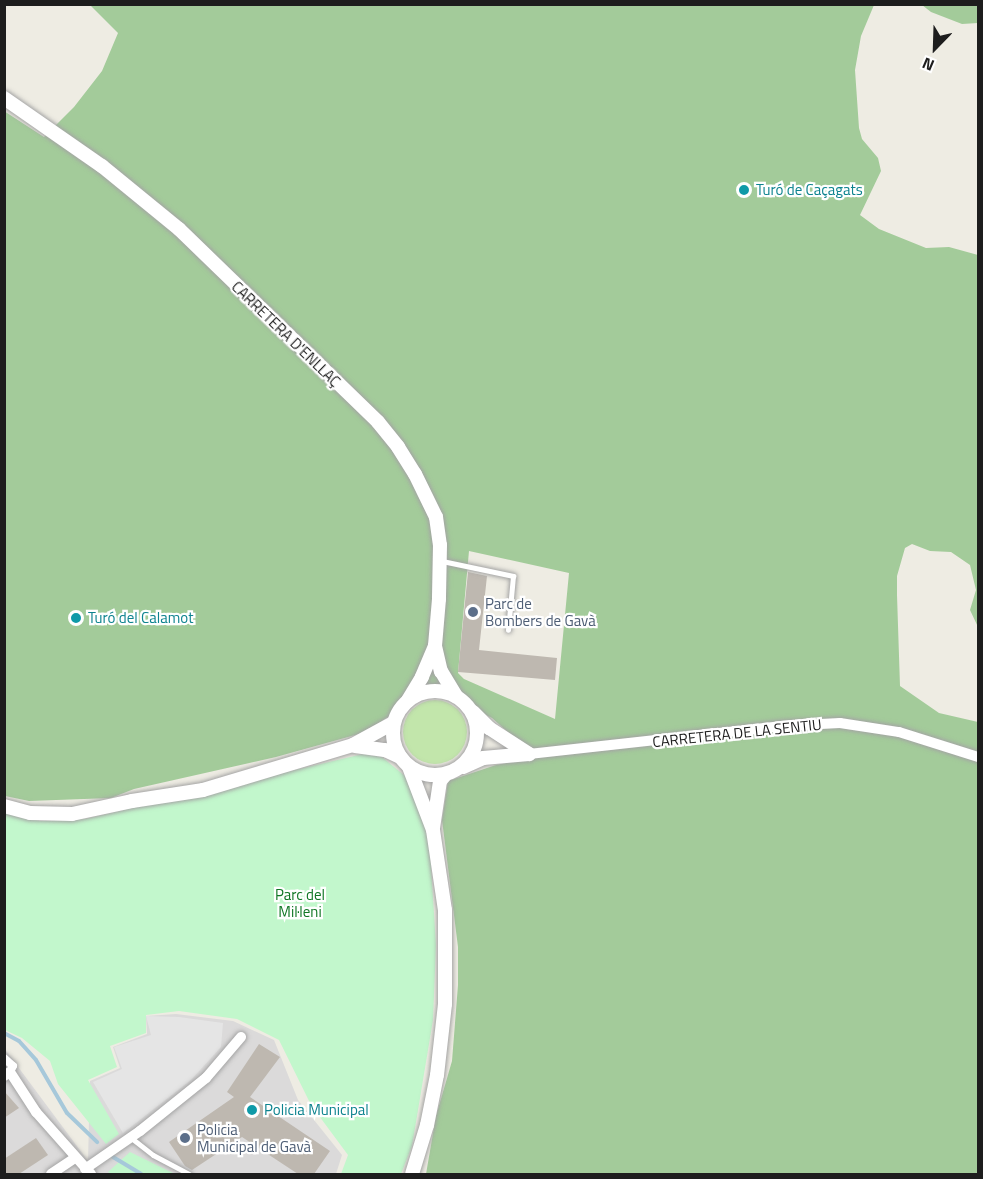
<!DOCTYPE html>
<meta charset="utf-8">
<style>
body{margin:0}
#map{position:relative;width:983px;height:1179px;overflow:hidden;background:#eeece3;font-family:"Titillium Web",sans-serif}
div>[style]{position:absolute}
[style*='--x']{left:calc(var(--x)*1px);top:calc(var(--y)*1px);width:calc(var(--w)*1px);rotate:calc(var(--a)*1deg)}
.residential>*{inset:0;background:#dbdada}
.grass>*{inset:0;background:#c2e6ab}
.round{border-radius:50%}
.forest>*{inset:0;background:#a3cb9a}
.park>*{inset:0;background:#c2f7cc}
.parking>*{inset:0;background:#e5e5e5}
.stream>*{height:4px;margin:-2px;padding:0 2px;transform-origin:2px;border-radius:2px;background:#a6c8da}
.building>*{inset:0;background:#beb8b0}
.roads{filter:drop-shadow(0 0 2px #a4a4a4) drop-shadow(0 0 2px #a4a4a4)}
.service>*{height:5px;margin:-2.5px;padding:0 2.5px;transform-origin:2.5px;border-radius:2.5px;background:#fff}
.pedestrian>*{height:8px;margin:-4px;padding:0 4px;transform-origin:4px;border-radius:4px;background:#fff}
.minor>*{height:10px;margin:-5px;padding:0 5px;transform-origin:5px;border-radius:5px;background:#fff}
.tertiary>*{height:14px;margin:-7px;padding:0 7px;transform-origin:7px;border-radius:7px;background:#fff}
.tertiary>.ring{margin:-7px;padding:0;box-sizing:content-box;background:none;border:14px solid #fff;border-radius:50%}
.dots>*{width:16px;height:16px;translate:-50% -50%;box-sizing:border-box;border:3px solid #fff;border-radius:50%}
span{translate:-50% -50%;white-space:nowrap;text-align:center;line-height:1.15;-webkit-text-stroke:4.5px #fff;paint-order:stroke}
.culture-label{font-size:15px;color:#0d838f}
.left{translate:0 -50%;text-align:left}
.street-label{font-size:15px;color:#1d1d1d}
.service-label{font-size:15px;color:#4e5e75}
.park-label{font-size:15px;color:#107624}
.frame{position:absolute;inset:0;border:6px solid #1d1d1d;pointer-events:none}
.north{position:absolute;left:905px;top:18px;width:60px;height:60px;-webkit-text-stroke:4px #fff;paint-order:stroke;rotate:203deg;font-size:16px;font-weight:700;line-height:24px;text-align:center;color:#1d1d1d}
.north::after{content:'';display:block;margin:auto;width:21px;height:27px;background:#1d1d1d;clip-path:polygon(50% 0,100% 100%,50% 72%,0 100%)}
</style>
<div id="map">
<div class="residential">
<div style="clip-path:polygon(176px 1014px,233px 1021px,274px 1040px,298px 1100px,342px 1155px,336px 1174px,5px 1174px,4px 1048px,88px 1161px,90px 1081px,120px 1068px,113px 1047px,147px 1034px,146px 1016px)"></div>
</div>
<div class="grass">
<div class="round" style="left:403px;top:700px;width:64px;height:64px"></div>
</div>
<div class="forest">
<div style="clip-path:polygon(evenodd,90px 5px,874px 5px,861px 36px,855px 70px,859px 128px,862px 139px,878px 158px,881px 171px,860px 215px,879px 229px,926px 248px,949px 247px,978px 255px,978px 627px,970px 610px,976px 590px,970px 565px,951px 552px,930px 551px,912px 544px,905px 548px,897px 576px,897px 595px,900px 686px,939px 713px,978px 722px,978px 1174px,426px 1174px,436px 1116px,452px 1061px,458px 985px,458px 947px,442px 820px,448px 781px,496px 765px,536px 757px,492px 718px,417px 680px,389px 716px,366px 732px,276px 757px,134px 789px,111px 798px,29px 801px,5px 796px,4px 111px,44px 137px,74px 107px,102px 71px,118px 33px,90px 5px,469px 551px,569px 573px,555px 719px,464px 679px,458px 673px,469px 551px)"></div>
<div style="clip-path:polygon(922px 5px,978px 5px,978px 23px,962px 24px,931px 12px)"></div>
</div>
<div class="park">
<div style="clip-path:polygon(363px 754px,382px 757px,405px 776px,419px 802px,430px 850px,436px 945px,433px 1020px,412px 1146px,401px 1174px,341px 1174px,348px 1155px,311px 1105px,279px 1040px,237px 1019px,179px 1011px,146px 1015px,146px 1033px,110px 1046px,117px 1067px,88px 1080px,119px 1134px,106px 1144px,58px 1084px,50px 1061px,22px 1038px,5px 1030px,5px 813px,41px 821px,85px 819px)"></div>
<div style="clip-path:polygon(130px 1152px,175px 1174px,111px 1174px,108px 1172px)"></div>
</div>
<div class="parking">
<div style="clip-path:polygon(146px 1016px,179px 1017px,223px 1023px,221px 1047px,191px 1080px,123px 1133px,93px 1082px,122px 1069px,114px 1047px,151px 1035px)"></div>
</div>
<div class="stream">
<div style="--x:4;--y:1033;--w:17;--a:28"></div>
<div style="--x:19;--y:1041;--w:25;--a:48"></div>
<div style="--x:36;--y:1060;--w:61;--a:59.7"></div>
<div style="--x:67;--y:1113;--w:42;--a:44"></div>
<div style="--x:113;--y:1157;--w:33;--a:31"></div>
</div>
<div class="building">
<div style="clip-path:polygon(468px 572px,487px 576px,479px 650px,557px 658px,555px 680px,458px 672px)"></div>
<div style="clip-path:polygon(259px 1044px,280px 1057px,250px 1097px,330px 1151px,314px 1174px,298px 1174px,242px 1137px,192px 1170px,185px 1166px,169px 1142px,234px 1097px,227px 1092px)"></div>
<div style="clip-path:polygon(4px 1091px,19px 1108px,4px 1118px)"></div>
<div style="clip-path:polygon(36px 1138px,48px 1155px,19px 1174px,4px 1174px,4px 1159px)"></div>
</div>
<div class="roads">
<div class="service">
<div style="--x:442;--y:561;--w:73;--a:11.9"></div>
<div style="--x:513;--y:576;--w:54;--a:95.3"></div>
<div style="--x:130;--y:1137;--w:29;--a:38"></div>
<div style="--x:153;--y:1155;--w:41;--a:27.8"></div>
</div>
<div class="pedestrian">
<div style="--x:4;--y:1058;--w:12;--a:42"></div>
<div style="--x:13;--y:1066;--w:7;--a:117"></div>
</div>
<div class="minor">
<div style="--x:529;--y:754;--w:255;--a:-6.3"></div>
<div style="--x:782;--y:726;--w:58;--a:-3"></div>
<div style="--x:840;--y:723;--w:60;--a:8.7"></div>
<div style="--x:899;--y:732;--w:83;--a:17.6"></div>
<div style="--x:4;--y:1076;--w:7;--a:-34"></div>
<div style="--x:10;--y:1072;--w:48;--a:57"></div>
<div style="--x:36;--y:1112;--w:83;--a:48.4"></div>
<div style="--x:85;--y:1169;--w:67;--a:-34.6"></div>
<div style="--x:140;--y:1131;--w:85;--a:-38.8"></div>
<div style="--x:206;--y:1078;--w:54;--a:-49.5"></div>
<div style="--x:51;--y:1174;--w:29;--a:-34"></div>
</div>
<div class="tertiary">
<div style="--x:4;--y:98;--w:119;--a:34.8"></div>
<div style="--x:102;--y:166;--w:99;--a:39.3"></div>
<div style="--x:179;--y:229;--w:277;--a:44.1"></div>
<div style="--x:378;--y:422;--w:32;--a:51"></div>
<div style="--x:398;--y:447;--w:32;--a:58"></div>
<div style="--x:415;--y:474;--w:48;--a:64"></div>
<div style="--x:436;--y:517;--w:28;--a:82"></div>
<div style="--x:440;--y:545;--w:54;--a:91.1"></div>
<div style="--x:439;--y:599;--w:47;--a:94.9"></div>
<div style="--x:435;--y:646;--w:34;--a:113"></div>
<div style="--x:422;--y:677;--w:27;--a:121"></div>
<div style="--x:435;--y:646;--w:26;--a:77"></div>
<div style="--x:441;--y:671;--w:29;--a:59"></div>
<div class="ring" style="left:393px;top:691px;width:70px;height:70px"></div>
<div style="--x:473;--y:712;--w:23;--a:45"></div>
<div style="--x:489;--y:728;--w:48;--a:33"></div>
<div style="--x:355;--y:746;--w:30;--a:8"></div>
<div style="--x:385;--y:750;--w:17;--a:25"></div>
<div style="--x:409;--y:767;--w:67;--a:69.1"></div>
<div style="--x:433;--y:830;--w:81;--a:81.5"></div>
<div style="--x:445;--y:910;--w:94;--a:90"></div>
<div style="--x:445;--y:1004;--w:71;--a:96.4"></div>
<div style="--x:437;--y:1075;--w:51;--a:101.3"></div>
<div style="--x:427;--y:1125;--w:51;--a:107"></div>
<div style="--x:463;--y:767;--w:22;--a:-24"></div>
<div style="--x:483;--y:758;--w:46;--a:-5"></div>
<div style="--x:4;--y:806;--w:27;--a:15"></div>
<div style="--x:30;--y:813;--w:42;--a:1.4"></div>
<div style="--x:72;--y:814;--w:61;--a:-12.2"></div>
<div style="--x:132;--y:801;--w:72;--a:-8.8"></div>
<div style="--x:203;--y:790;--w:157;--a:-16.7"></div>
<div style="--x:353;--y:745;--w:46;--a:-28.8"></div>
<div style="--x:433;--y:828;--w:48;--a:-81.5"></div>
<div style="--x:440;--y:781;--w:9;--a:-49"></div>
</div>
</div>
<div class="dots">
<div style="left:744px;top:190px;background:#0f9aa8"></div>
<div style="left:473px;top:612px;background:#5c6f8a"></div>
<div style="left:76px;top:618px;background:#0f9aa8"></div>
<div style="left:252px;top:1110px;background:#0f9aa8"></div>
<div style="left:185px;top:1138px;background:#5c6f8a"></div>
</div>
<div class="culture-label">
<span class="left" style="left:756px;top:190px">Turó de Caçagats</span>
<span class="left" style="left:88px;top:618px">Turó del Calamot</span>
<span class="left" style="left:264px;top:1110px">Policia Municipal</span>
</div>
<div class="street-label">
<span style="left:286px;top:334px;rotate:44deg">CARRETERA D'ENLLAÇ</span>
<span style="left:737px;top:733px;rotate:-6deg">CARRETERA DE LA SENTIU</span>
</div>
<div class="service-label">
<span class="left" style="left:485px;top:612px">Parc de<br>Bombers de Gavà</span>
<span class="left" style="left:197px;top:1138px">Policia<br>Municipal de Gavà</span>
</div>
<div class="park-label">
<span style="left:300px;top:903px">Parc del<br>Mil·leni</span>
</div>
<div class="frame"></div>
<div class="north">N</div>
</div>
